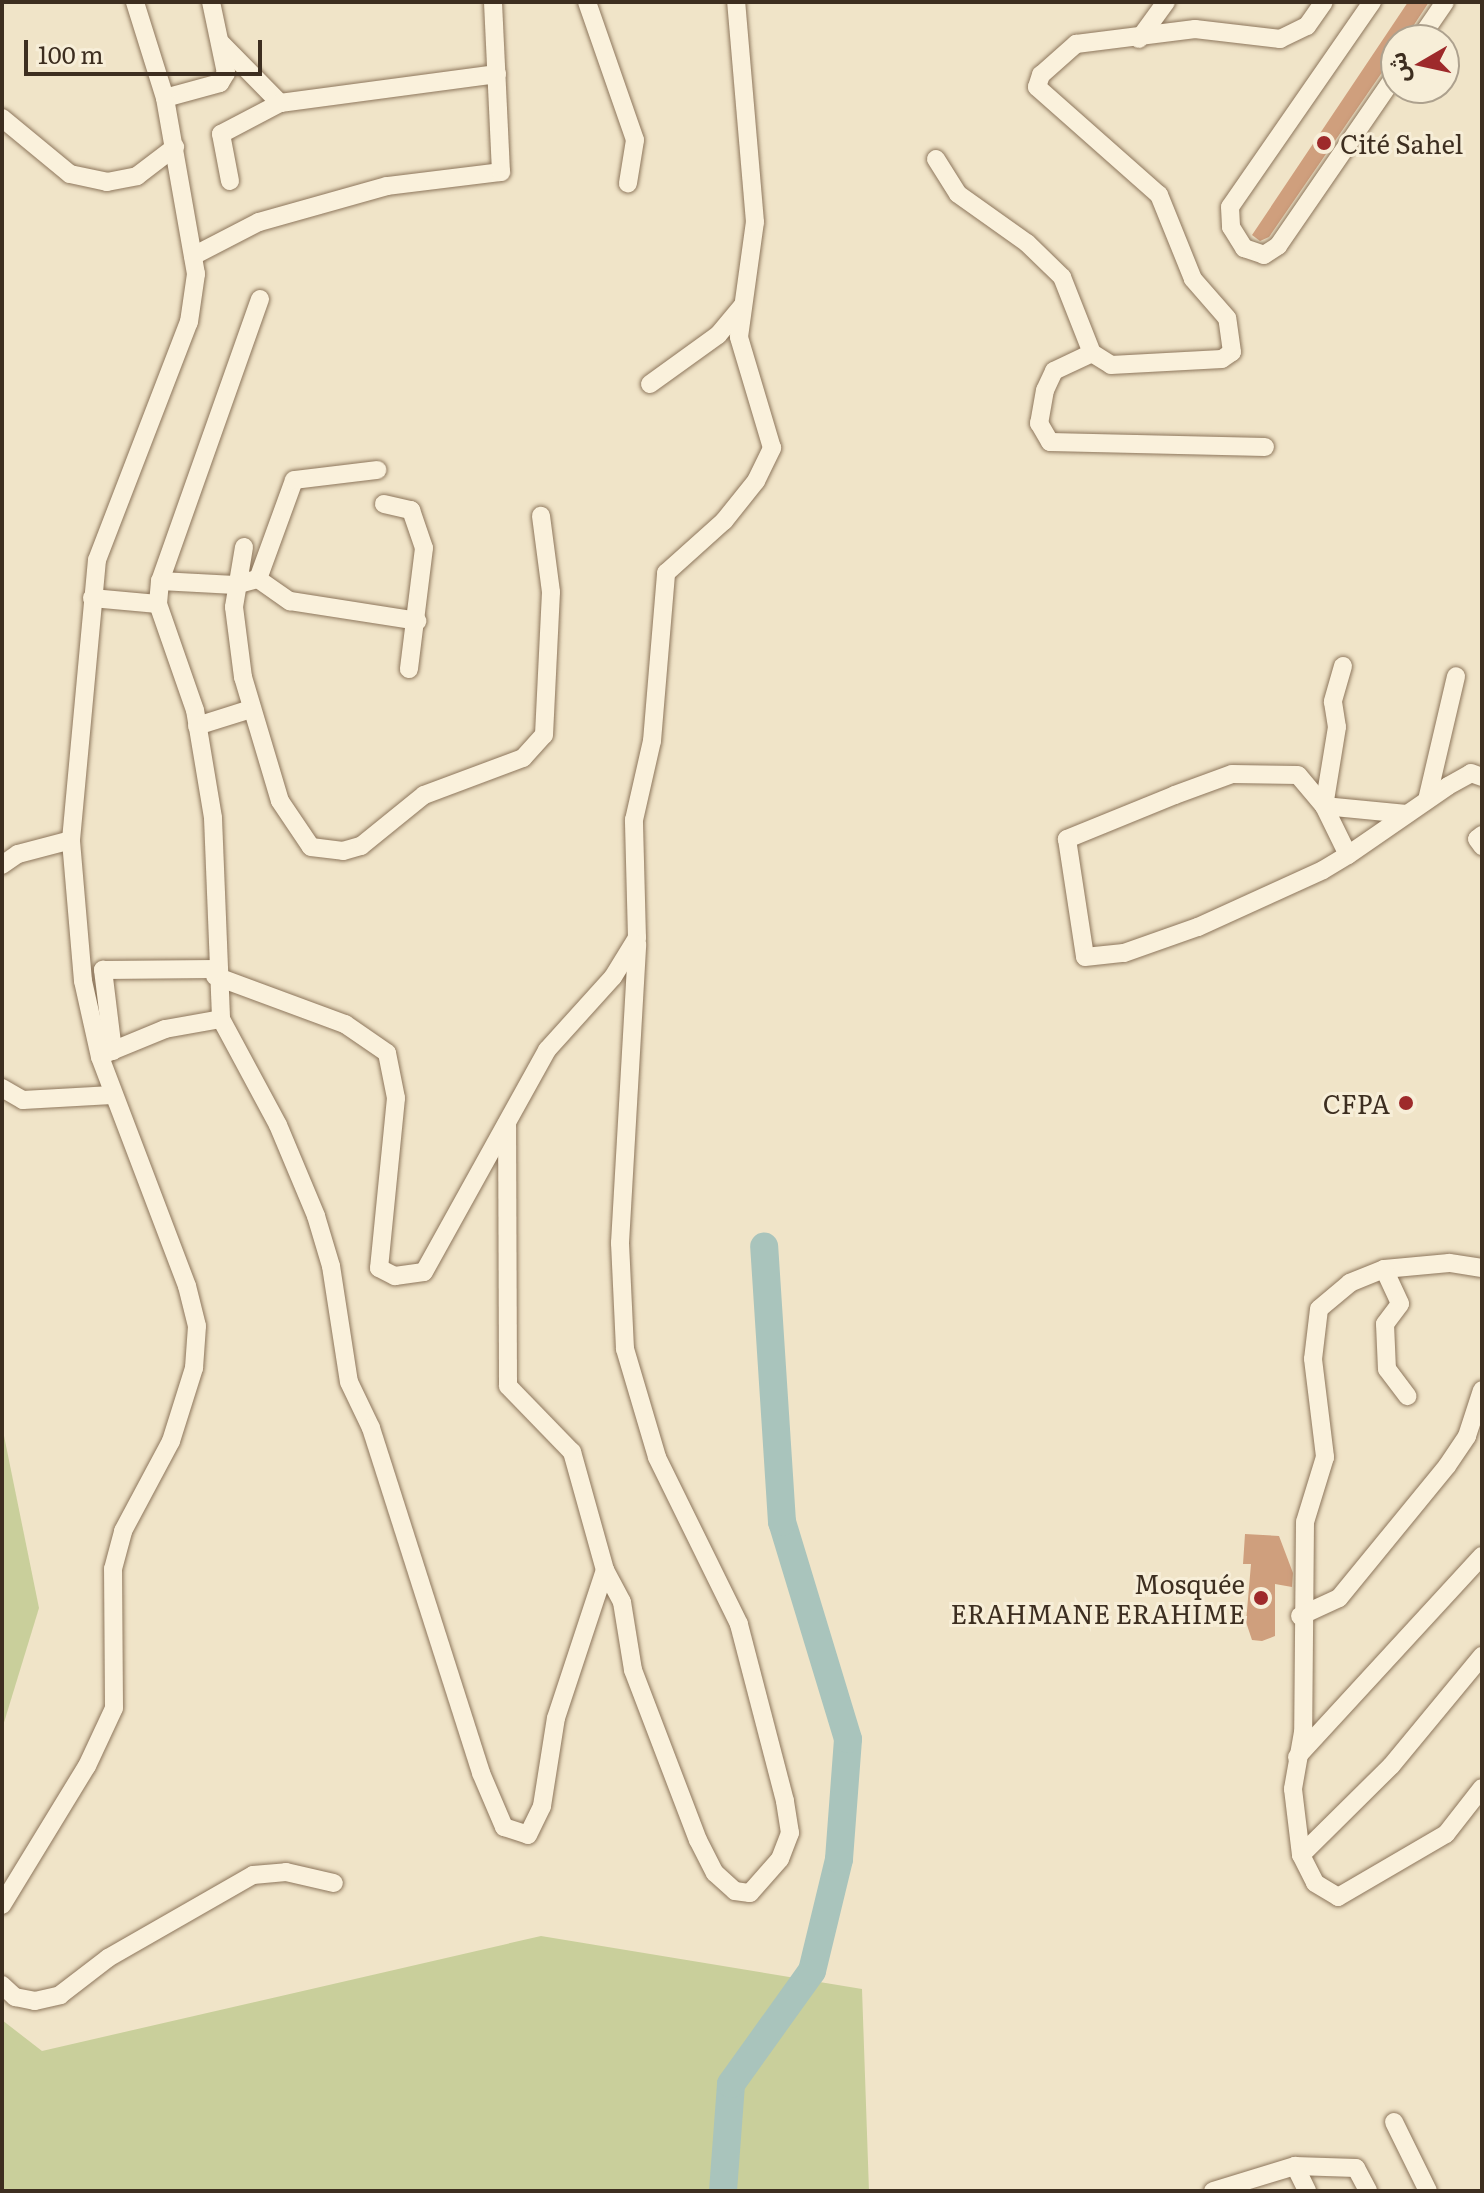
<!DOCTYPE html>
<meta charset="utf-8">
<style>
body{margin:0}
#map{position:relative;width:1484px;height:2193px;overflow:hidden;background:#f0e4c8;font-family:Literata,"Noto Sans Arabic",serif}
div>[style]{position:absolute}
[style*='--x']{left:calc(var(--x)*1px);top:calc(var(--y)*1px);width:calc(var(--w)*1px);rotate:calc(var(--a)*1deg)}
.green>*{inset:0;background:#c9cf9b}
.river>*{height:28px;margin:-14px;padding:0 14px;transform-origin:14px;border-radius:14px;background:#a9c4bc}
.building>*{inset:0;background:#cf9f7d}
.roads{filter:drop-shadow(0 0 2px #8d765c) drop-shadow(0 0 2px #8d765c)}
.minor>*{height:18px;margin:-9px;padding:0 9px;transform-origin:9px;border-radius:9px;background:#faf1dc}
.dots>*{width:22px;height:22px;translate:-50% -50%;box-sizing:border-box;border:4px solid #f7eed8;border-radius:50%}
span{translate:-50% -50%;white-space:nowrap;text-align:center;line-height:1.15;-webkit-text-stroke:6px #f7eed8;paint-order:stroke}
.poi-label{font-size:26px;color:#3d2e20}
.left{translate:0 -50%;text-align:left}
.right{translate:-100% -50%;text-align:right}
.frame{position:absolute;inset:0;border:4px solid #3d2e20;pointer-events:none}
.north{position:absolute;left:1380px;top:24px;width:80px;height:80px;box-sizing:border-box;background:#f7eed8;border:2px solid #ada18e;border-radius:50%;rotate:261deg;font-size:22px;font-weight:700;line-height:32px;text-align:center;color:#3d2e20}
.north::after{content:'';display:block;margin:auto;width:28px;height:36px;background:#9e2a2b;clip-path:polygon(50% 0,100% 100%,50% 72%,0 100%)}
.scale{position:absolute;left:24px;top:40px;width:238px;height:36px;box-sizing:border-box;border:4px solid #3d2e20;border-top:0;padding-left:10px;font-size:24px;line-height:28px;white-space:nowrap;color:#3d2e20;-webkit-text-stroke:6px #f7eed8;paint-order:stroke}
</style>
<div id="map">
<div class="green">
<div style="clip-path:polygon(2px 1426px,39px 1608px,2px 1729px)"></div>
<div style="clip-path:polygon(541px 1936px,862px 1989px,869px 2191px,2px 2191px,2px 2020px,42px 2051px)"></div>
</div>
<div class="river">
<div style="--x:723;--y:2191;--w:107;--a:-85.7"></div>
<div style="--x:731;--y:2084;--w:139;--a:-54.4"></div>
<div style="--x:812;--y:1971;--w:115;--a:-76.4"></div>
<div style="--x:839;--y:1859;--w:120;--a:-85.7"></div>
<div style="--x:848;--y:1739;--w:227;--a:-106.9"></div>
<div style="--x:782;--y:1522;--w:276;--a:-93.7"></div>
</div>
<div class="building">
<div style="clip-path:polygon(1408px 2px,1429px 2px,1404px 40px,1396px 40px,1396px 52px,1269px 237px,1260px 241px,1252px 235px)"></div>
<div style="clip-path:polygon(1245px 1534px,1279px 1536px,1293px 1573px,1292px 1587px,1275px 1584px,1275px 1636px,1262px 1641px,1252px 1640px,1246px 1622px,1251px 1564px,1243px 1564px)"></div>
</div>
<div class="roads">
<div class="minor">
<div style="--x:587;--y:2;--w:146;--a:70.8"></div>
<div style="--x:635;--y:140;--w:44;--a:99.2"></div>
<div style="--x:1372;--y:2;--w:249;--a:124.7"></div>
<div style="--x:1230;--y:207;--w:20;--a:87"></div>
<div style="--x:1231;--y:227;--w:25;--a:58"></div>
<div style="--x:1244;--y:248;--w:21;--a:19"></div>
<div style="--x:1264;--y:255;--w:17;--a:-33"></div>
<div style="--x:1278;--y:246;--w:209;--a:-55.5"></div>
<div style="--x:1139;--y:39;--w:46;--a:-53.9"></div>
<div style="--x:1419;--y:40;--w:46;--a:-55.6"></div>
<div style="--x:220;--y:42;--w:86;--a:45.5"></div>
<div style="--x:280;--y:103;--w:219;--a:-7.6"></div>
<div style="--x:165;--y:98;--w:57;--a:-15.3"></div>
<div style="--x:220;--y:83;--w:12;--a:-59"></div>
<div style="--x:226;--y:73;--w:73;--a:-101.9"></div>
<div style="--x:2;--y:118;--w:88;--a:39.5"></div>
<div style="--x:70;--y:174;--w:38;--a:12"></div>
<div style="--x:107;--y:182;--w:31;--a:-11"></div>
<div style="--x:137;--y:176;--w:48;--a:-37.3"></div>
<div style="--x:936;--y:159;--w:41;--a:57.8"></div>
<div style="--x:958;--y:194;--w:85;--a:35.4"></div>
<div style="--x:1027;--y:243;--w:49;--a:44.2"></div>
<div style="--x:1062;--y:277;--w:82;--a:68.5"></div>
<div style="--x:1092;--y:353;--w:22;--a:32"></div>
<div style="--x:1111;--y:365;--w:111;--a:-3.1"></div>
<div style="--x:1222;--y:359;--w:12;--a:-35"></div>
<div style="--x:1232;--y:352;--w:34;--a:-98"></div>
<div style="--x:1227;--y:318;--w:52;--a:-131.1"></div>
<div style="--x:1193;--y:279;--w:91;--a:-112"></div>
<div style="--x:1159;--y:195;--w:163;--a:-138.5"></div>
<div style="--x:1037;--y:87;--w:13;--a:-72"></div>
<div style="--x:1041;--y:75;--w:47;--a:-41.5"></div>
<div style="--x:1076;--y:44;--w:120;--a:-7.2"></div>
<div style="--x:1195;--y:29;--w:86;--a:6.7"></div>
<div style="--x:1280;--y:39;--w:30;--a:-26"></div>
<div style="--x:1307;--y:26;--w:29;--a:-55"></div>
<div style="--x:230;--y:181;--w:48;--a:-100.8"></div>
<div style="--x:221;--y:134;--w:67;--a:-27.7"></div>
<div style="--x:193;--y:256;--w:74;--a:-27.3"></div>
<div style="--x:259;--y:222;--w:133;--a:-15.7"></div>
<div style="--x:387;--y:186;--w:115;--a:-7"></div>
<div style="--x:501;--y:172;--w:170;--a:-92.7"></div>
<div style="--x:260;--y:299;--w:299;--a:109.5"></div>
<div style="--x:160;--y:581;--w:23;--a:95"></div>
<div style="--x:158;--y:604;--w:112;--a:70.8"></div>
<div style="--x:195;--y:710;--w:109;--a:80.5"></div>
<div style="--x:213;--y:818;--w:201;--a:87.7"></div>
<div style="--x:221;--y:1019;--w:120;--a:61.7"></div>
<div style="--x:278;--y:1125;--w:99;--a:67.3"></div>
<div style="--x:316;--y:1216;--w:52;--a:73.3"></div>
<div style="--x:331;--y:1266;--w:117;--a:81.2"></div>
<div style="--x:349;--y:1382;--w:51;--a:64.4"></div>
<div style="--x:371;--y:1428;--w:362;--a:72.3"></div>
<div style="--x:481;--y:1773;--w:59;--a:66.9"></div>
<div style="--x:504;--y:1827;--w:25;--a:18"></div>
<div style="--x:528;--y:1835;--w:32;--a:-64"></div>
<div style="--x:542;--y:1806;--w:89;--a:-81"></div>
<div style="--x:556;--y:1718;--w:156;--a:-71.7"></div>
<div style="--x:605;--y:1570;--w:123;--a:-105.6"></div>
<div style="--x:572;--y:1452;--w:92;--a:-134.1"></div>
<div style="--x:508;--y:1386;--w:263;--a:-90.2"></div>
<div style="--x:1092;--y:353;--w:42;--a:154.7"></div>
<div style="--x:1054;--y:371;--w:21;--a:115"></div>
<div style="--x:1045;--y:390;--w:34;--a:100"></div>
<div style="--x:1039;--y:423;--w:22;--a:60"></div>
<div style="--x:1050;--y:442;--w:215;--a:1.3"></div>
<div style="--x:650;--y:384;--w:84;--a:-35.8"></div>
<div style="--x:718;--y:335;--w:38;--a:-50"></div>
<div style="--x:384;--y:504;--w:28;--a:13"></div>
<div style="--x:411;--y:510;--w:40;--a:71.1"></div>
<div style="--x:424;--y:548;--w:122;--a:97.1"></div>
<div style="--x:244;--y:547;--w:61;--a:99.5"></div>
<div style="--x:234;--y:607;--w:71;--a:82.7"></div>
<div style="--x:243;--y:677;--w:129;--a:73.4"></div>
<div style="--x:280;--y:801;--w:55;--a:56"></div>
<div style="--x:311;--y:847;--w:32;--a:7"></div>
<div style="--x:343;--y:851;--w:19;--a:-16"></div>
<div style="--x:361;--y:846;--w:81;--a:-39"></div>
<div style="--x:424;--y:795;--w:106;--a:-20.5"></div>
<div style="--x:523;--y:758;--w:31;--a:-48"></div>
<div style="--x:544;--y:735;--w:143;--a:-87.2"></div>
<div style="--x:551;--y:592;--w:77;--a:-97.5"></div>
<div style="--x:258;--y:579;--w:105;--a:-70"></div>
<div style="--x:294;--y:480;--w:84;--a:-6.9"></div>
<div style="--x:160;--y:581;--w:75;--a:3.1"></div>
<div style="--x:235;--y:585;--w:24;--a:-15"></div>
<div style="--x:258;--y:579;--w:39;--a:35"></div>
<div style="--x:290;--y:601;--w:129;--a:8.9"></div>
<div style="--x:92;--y:598;--w:66;--a:5.2"></div>
<div style="--x:1343;--y:666;--w:37;--a:106"></div>
<div style="--x:1333;--y:702;--w:25;--a:81"></div>
<div style="--x:1337;--y:727;--w:80;--a:99.3"></div>
<div style="--x:1324;--y:806;--w:83;--a:5.5"></div>
<div style="--x:197;--y:726;--w:57;--a:-17.5"></div>
<div style="--x:1427;--y:800;--w:127;--a:-76.8"></div>
<div style="--x:1482;--y:835;--w:6;--a:141"></div>
<div style="--x:1477;--y:839;--w:9;--a:54"></div>
<div style="--x:1348;--y:855;--w:55;--a:-116.1"></div>
<div style="--x:1324;--y:806;--w:40;--a:-130"></div>
<div style="--x:1298;--y:775;--w:66;--a:-179.1"></div>
<div style="--x:1232;--y:774;--w:61;--a:159.8"></div>
<div style="--x:1175;--y:795;--w:117;--a:157.8"></div>
<div style="--x:1067;--y:839;--w:119;--a:81.3"></div>
<div style="--x:1085;--y:957;--w:39;--a:-6"></div>
<div style="--x:1124;--y:953;--w:78;--a:-19.4"></div>
<div style="--x:1198;--y:927;--w:137;--a:-24.5"></div>
<div style="--x:1323;--y:870;--w:29;--a:-31"></div>
<div style="--x:1348;--y:855;--w:121;--a:-34.6"></div>
<div style="--x:1448;--y:786;--w:26;--a:-29"></div>
<div style="--x:1471;--y:773;--w:12;--a:20"></div>
<div style="--x:2;--y:865;--w:19;--a:-35"></div>
<div style="--x:18;--y:854;--w:55;--a:-14.8"></div>
<div style="--x:215;--y:976;--w:139;--a:20.3"></div>
<div style="--x:345;--y:1024;--w:51;--a:34.6"></div>
<div style="--x:387;--y:1053;--w:46;--a:78.7"></div>
<div style="--x:396;--y:1098;--w:171;--a:95.7"></div>
<div style="--x:379;--y:1268;--w:18;--a:27"></div>
<div style="--x:395;--y:1276;--w:29;--a:-8"></div>
<div style="--x:424;--y:1272;--w:254;--a:-61"></div>
<div style="--x:547;--y:1050;--w:98;--a:-47.9"></div>
<div style="--x:613;--y:977;--w:46;--a:-58.4"></div>
<div style="--x:637;--y:938;--w:118;--a:-91.5"></div>
<div style="--x:634;--y:820;--w:81;--a:-77.2"></div>
<div style="--x:652;--y:741;--w:169;--a:-85.2"></div>
<div style="--x:666;--y:573;--w:78;--a:-41.9"></div>
<div style="--x:724;--y:521;--w:51;--a:-51.3"></div>
<div style="--x:756;--y:481;--w:37;--a:-64"></div>
<div style="--x:772;--y:448;--w:116;--a:-106.6"></div>
<div style="--x:739;--y:337;--w:116;--a:-82.1"></div>
<div style="--x:755;--y:222;--w:221;--a:-94.9"></div>
<div style="--x:113;--y:1051;--w:82;--a:-97"></div>
<div style="--x:103;--y:970;--w:112;--a:-0.5"></div>
<div style="--x:102;--y:1055;--w:68;--a:-22.4"></div>
<div style="--x:165;--y:1029;--w:57;--a:-10.1"></div>
<div style="--x:2;--y:1088;--w:24;--a:30"></div>
<div style="--x:23;--y:1100;--w:89;--a:-3.2"></div>
<div style="--x:1482;--y:1268;--w:33;--a:-171"></div>
<div style="--x:1449;--y:1263;--w:65;--a:174.7"></div>
<div style="--x:1384;--y:1269;--w:37;--a:158"></div>
<div style="--x:1350;--y:1283;--w:40;--a:140"></div>
<div style="--x:1319;--y:1309;--w:50;--a:96.8"></div>
<div style="--x:1313;--y:1359;--w:99;--a:83"></div>
<div style="--x:1325;--y:1457;--w:68;--a:107.1"></div>
<div style="--x:1305;--y:1522;--w:210;--a:90.5"></div>
<div style="--x:1303;--y:1732;--w:58;--a:100"></div>
<div style="--x:1293;--y:1789;--w:66;--a:83.1"></div>
<div style="--x:1301;--y:1855;--w:31;--a:63"></div>
<div style="--x:1315;--y:1883;--w:27;--a:31"></div>
<div style="--x:1338;--y:1897;--w:125;--a:-30.3"></div>
<div style="--x:1446;--y:1834;--w:58;--a:-52"></div>
<div style="--x:1384;--y:1269;--w:38;--a:65"></div>
<div style="--x:1400;--y:1304;--w:25;--a:127"></div>
<div style="--x:1385;--y:1324;--w:45;--a:87.5"></div>
<div style="--x:1387;--y:1369;--w:34;--a:53"></div>
<div style="--x:605;--y:1570;--w:36;--a:62"></div>
<div style="--x:622;--y:1602;--w:69;--a:80.8"></div>
<div style="--x:633;--y:1670;--w:182;--a:69.1"></div>
<div style="--x:698;--y:1840;--w:37;--a:63"></div>
<div style="--x:715;--y:1873;--w:27;--a:42"></div>
<div style="--x:735;--y:1891;--w:15;--a:8"></div>
<div style="--x:750;--y:1893;--w:45;--a:-48.6"></div>
<div style="--x:780;--y:1859;--w:28;--a:-69"></div>
<div style="--x:790;--y:1833;--w:32;--a:-99"></div>
<div style="--x:785;--y:1801;--w:183;--a:-104.6"></div>
<div style="--x:739;--y:1624;--w:186;--a:-116.2"></div>
<div style="--x:657;--y:1457;--w:113;--a:-106.5"></div>
<div style="--x:625;--y:1349;--w:106;--a:-92.7"></div>
<div style="--x:620;--y:1243;--w:299;--a:-86.7"></div>
<div style="--x:1300;--y:1616;--w:43;--a:-24.8"></div>
<div style="--x:1339;--y:1598;--w:171;--a:-50.7"></div>
<div style="--x:1447;--y:1466;--w:36;--a:-56"></div>
<div style="--x:1467;--y:1436;--w:48;--a:-71.9"></div>
<div style="--x:1297;--y:1757;--w:273;--a:-47.4"></div>
<div style="--x:1301;--y:1855;--w:127;--a:-44.7"></div>
<div style="--x:1391;--y:1766;--w:143;--a:-50.4"></div>
<div style="--x:2;--y:1905;--w:163;--a:-58.6"></div>
<div style="--x:87;--y:1766;--w:64;--a:-65"></div>
<div style="--x:114;--y:1708;--w:139;--a:-90.4"></div>
<div style="--x:113;--y:1569;--w:39;--a:-75"></div>
<div style="--x:123;--y:1531;--w:102;--a:-61.9"></div>
<div style="--x:171;--y:1441;--w:77;--a:-72.5"></div>
<div style="--x:194;--y:1368;--w:42;--a:-85.9"></div>
<div style="--x:197;--y:1326;--w:41;--a:-104"></div>
<div style="--x:187;--y:1286;--w:245;--a:-110.8"></div>
<div style="--x:100;--y:1057;--w:78;--a:-102.6"></div>
<div style="--x:83;--y:981;--w:142;--a:-94.9"></div>
<div style="--x:71;--y:840;--w:281;--a:-84.7"></div>
<div style="--x:97;--y:560;--w:255;--a:-68.9"></div>
<div style="--x:189;--y:322;--w:49;--a:-81.7"></div>
<div style="--x:196;--y:274;--w:179;--a:-100"></div>
<div style="--x:165;--y:98;--w:101;--a:-107.4"></div>
<div style="--x:2;--y:1985;--w:18;--a:43"></div>
<div style="--x:15;--y:1997;--w:20;--a:11"></div>
<div style="--x:35;--y:2001;--w:26;--a:-13"></div>
<div style="--x:60;--y:1995;--w:61;--a:-37.6"></div>
<div style="--x:108;--y:1958;--w:167;--a:-29.8"></div>
<div style="--x:253;--y:1875;--w:33;--a:-5"></div>
<div style="--x:286;--y:1872;--w:49;--a:12.9"></div>
<div style="--x:1394;--y:2122;--w:77;--a:63.8"></div>
<div style="--x:1295;--y:2166;--w:28;--a:64"></div>
<div style="--x:1213;--y:2191;--w:86;--a:-17"></div>
<div style="--x:1295;--y:2166;--w:61;--a:1.9"></div>
<div style="--x:1356;--y:2168;--w:26;--a:62"></div>
</div>
</div>
<div class="dots">
<div style="left:1324px;top:143px;background:#9e2a2b"></div>
<div style="left:1406px;top:1103px;background:#9e2a2b"></div>
<div style="left:1261px;top:1598px;background:#9e2a2b"></div>
</div>
<div class="poi-label">
<span class="left" style="left:1340px;top:143px">Cité Sahel</span>
<span class="right" style="left:1390px;top:1103px">CFPA</span>
<span class="right" style="left:1245px;top:1598px">Mosquée<br>ERAHMANE ERAHIME</span>
</div>
<div class="frame"></div>
<div class="north">ش</div>
<div class="scale">100 m</div>
</div>
